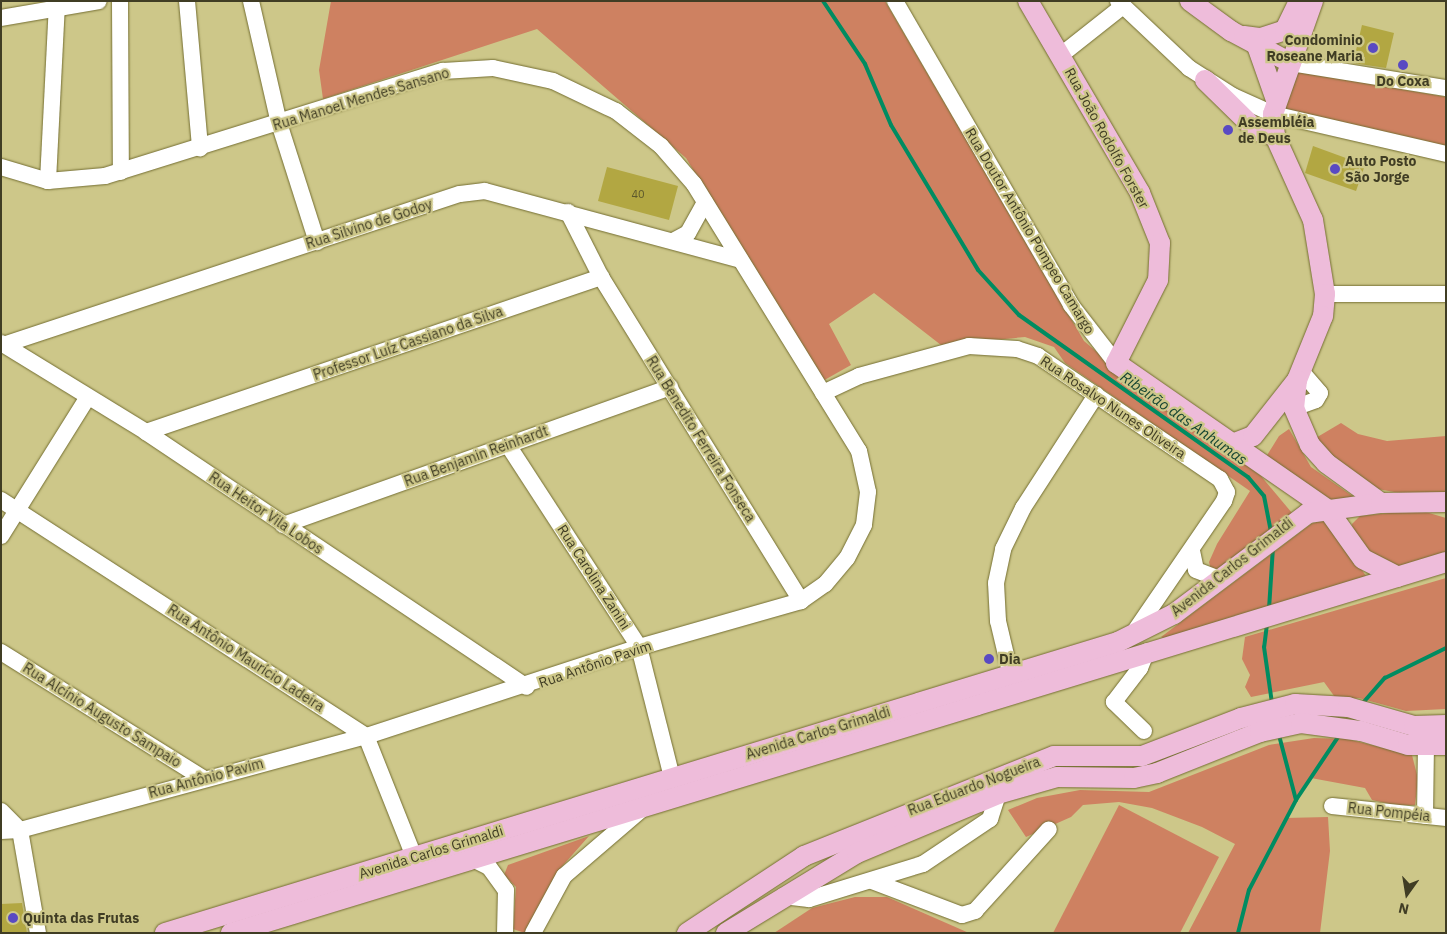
<!DOCTYPE html>
<meta charset="utf-8">
<style>
body{margin:0}
#map{position:relative;width:1447px;height:934px;overflow:hidden;background:#cdc789;font-family:"IBM Plex Sans",sans-serif}
div>[style]{position:absolute}
[style*='--x']{left:calc(var(--x)*1px);top:calc(var(--y)*1px);width:calc(var(--w)*1px);rotate:calc(var(--a)*1deg)}
.green>*{inset:0;background:#ce8161}
.stream>*{height:4px;margin:-2px;padding:0 2px;transform-origin:2px;border-radius:2px;background:#008c61}
.building>*{inset:0;background:#b2a742}
.roads{filter:drop-shadow(0 0 1px #746e32) drop-shadow(0 0 1px #746e32)}
.minor>*{height:16px;margin:-8px;padding:0 8px;transform-origin:8px;border-radius:8px;background:#fff}
.major>*{height:20px;margin:-10px;padding:0 10px;transform-origin:10px;border-radius:10px;background:#eebcda}
.dots>*{width:14px;height:14px;translate:-50% -50%;box-sizing:border-box;border:2px solid #cdc789;border-radius:50%}
span{translate:-50% -50%;white-space:nowrap;text-align:center;line-height:1.15;-webkit-text-stroke:4.5px #cdc789;paint-order:stroke}
.number-label{font-size:11px;color:#5c582c}
.number-label span{-webkit-text-stroke-width:0}
.poi-label{font-size:14px;color:#403d24;font-weight:700}
.right{translate:-100% -50%;text-align:right}
.left{translate:0 -50%;text-align:left}
.street-label{font-size:14px;color:#403d24}
.water-label{font-size:15px;color:#164532;font-style:italic}
.frame{position:absolute;inset:0;border:2px solid #403d24;pointer-events:none}
.north{position:absolute;left:1382px;top:869px;width:50px;height:50px;-webkit-text-stroke:4px #cdc789;paint-order:stroke;rotate:193deg;font-size:14px;font-weight:700;line-height:20px;text-align:center;color:#403d24}
.north::after{content:'';display:block;margin:auto;width:18px;height:22px;background:#403d24;clip-path:polygon(50% 0,100% 100%,50% 72%,0 100%)}
</style>
<div id="map">
<div class="green">
<div style="clip-path:polygon(331px 1px,885px 1px,1084px 341px,1146px 394px,1261px 476px,1292px 513px,1223px 572px,1211px 570px,1209px 562px,1217px 544px,1250px 491px,1065px 363px,1054px 347px,1025px 337px,941px 345px,874px 293px,829px 324px,851px 365px,821px 382px,686px 158px,537px 29px,323px 99px,319px 70px)"></div>
<div style="clip-path:polygon(1296px 71px,1446px 97px,1446px 146px,1282px 109px)"></div>
<div style="clip-path:polygon(1341px 423px,1358px 434px,1387px 441px,1446px 436px,1446px 495px,1411px 495px,1372px 488px,1338px 465px,1314px 439px)"></div>
<div style="clip-path:polygon(1289px 429px,1311px 467px,1358px 500px,1329px 504px,1264px 460px,1279px 436px)"></div>
<div style="clip-path:polygon(1419px 510px,1446px 518px,1446px 557px,1395px 572px,1353px 539px,1352px 524px,1360px 516px)"></div>
<div style="clip-path:polygon(1327px 518px,1368px 579px,1168px 640px,1161px 637px,1311px 524px)"></div>
<div style="clip-path:polygon(1446px 578px,1446px 709px,1406px 711px,1359px 698px,1337px 700px,1324px 682px,1251px 697px,1245px 687px,1250px 675px,1242px 659px,1245px 637px)"></div>
<div style="clip-path:polygon(1314px 738px,1347px 739px,1412px 755px,1418px 779px,1415px 805px,1395px 805px,1372px 800px,1365px 788px,1311px 778px,1285px 818px,1328px 817px,1330px 851px,1320px 933px,1188px 933px,1235px 844px,1202px 827px,1152px 808px,1119px 802px,1083px 805px,1071px 817px,1026px 837px,1008px 810px,1037px 798px,1080px 790px,1149px 792px,1269px 745px)"></div>
<div style="clip-path:polygon(1119px 805px,1219px 857px,1180px 933px,1053px 933px)"></div>
<div style="clip-path:polygon(589px 836px,558px 871px,525px 933px,513px 929px,516px 887px,504px 875px,508px 865px)"></div>
<div style="clip-path:polygon(855px 897px,887px 897px,969px 933px,774px 933px,812px 908px)"></div>
</div>
<div class="stream">
<div style="--x:823;--y:1;--w:76;--a:56.3"></div>
<div style="--x:865;--y:64;--w:66;--a:66.9"></div>
<div style="--x:891;--y:125;--w:169;--a:59"></div>
<div style="--x:978;--y:270;--w:61;--a:47.7"></div>
<div style="--x:1019;--y:315;--w:281;--a:35.3"></div>
<div style="--x:1248;--y:477;--w:25;--a:50"></div>
<div style="--x:1264;--y:496;--w:37;--a:79"></div>
<div style="--x:1269;--y:609;--w:62;--a:-86.3"></div>
<div style="--x:1267;--y:624;--w:23;--a:97"></div>
<div style="--x:1264;--y:647;--w:57;--a:81.9"></div>
<div style="--x:1362;--y:704;--w:35;--a:-49"></div>
<div style="--x:1385;--y:678;--w:68;--a:-26.2"></div>
<div style="--x:1296;--y:800;--w:79;--a:-56.3"></div>
<div style="--x:1238;--y:933;--w:44;--a:-75.7"></div>
<div style="--x:1249;--y:890;--w:102;--a:-62.4"></div>
<div style="--x:1296;--y:800;--w:67;--a:-104.7"></div>
</div>
<div class="building">
<div style="clip-path:polygon(1362px 25px,1394px 33px,1386px 68px,1353px 63px)"></div>
<div style="clip-path:polygon(1313px 146px,1365px 165px,1356px 191px,1305px 173px)"></div>
<div style="clip-path:polygon(607px 167px,678px 186px,669px 220px,598px 201px)"></div>
<div style="clip-path:polygon(22px 903px,27px 933px,1px 933px,1px 904px)"></div>
</div>
<div class="roads">
<div class="minor">
<div style="--x:120;--y:1;--w:171;--a:89.7"></div>
<div style="--x:187;--y:1;--w:148;--a:84.9"></div>
<div style="--x:251;--y:1;--w:125;--a:77.1"></div>
<div style="--x:279;--y:123;--w:125;--a:72.3"></div>
<div style="--x:895;--y:1;--w:351;--a:59.9"></div>
<div style="--x:1071;--y:305;--w:73;--a:52.2"></div>
<div style="--x:1118;--y:1;--w:98;--a:43.3"></div>
<div style="--x:1189;--y:68;--w:52;--a:32.5"></div>
<div style="--x:1233;--y:96;--w:44;--a:24.2"></div>
<div style="--x:1273;--y:114;--w:178;--a:13"></div>
<div style="--x:1;--y:18;--w:99;--a:-9.8"></div>
<div style="--x:1061;--y:55;--w:79;--a:-38.3"></div>
<div style="--x:1291;--y:63;--w:157;--a:9.2"></div>
<div style="--x:1;--y:167;--w:49;--a:16.6"></div>
<div style="--x:48;--y:181;--w:57;--a:-5"></div>
<div style="--x:105;--y:176;--w:354;--a:-17.3"></div>
<div style="--x:443;--y:71;--w:50;--a:-3.4"></div>
<div style="--x:493;--y:68;--w:61;--a:12.2"></div>
<div style="--x:553;--y:81;--w:70;--a:25.5"></div>
<div style="--x:616;--y:111;--w:57;--a:37.9"></div>
<div style="--x:661;--y:146;--w:50;--a:49"></div>
<div style="--x:694;--y:184;--w:314;--a:58.3"></div>
<div style="--x:859;--y:451;--w:42;--a:77.6"></div>
<div style="--x:868;--y:492;--w:33;--a:97"></div>
<div style="--x:864;--y:525;--w:37;--a:117"></div>
<div style="--x:847;--y:558;--w:34;--a:130"></div>
<div style="--x:825;--y:584;--w:29;--a:145"></div>
<div style="--x:801;--y:601;--w:168;--a:164.1"></div>
<div style="--x:639;--y:647;--w:287;--a:161.9"></div>
<div style="--x:366;--y:736;--w:359;--a:164.8"></div>
<div style="--x:20;--y:830;--w:19;--a:177"></div>
<div style="--x:48;--y:181;--w:175;--a:-87.1"></div>
<div style="--x:673;--y:241;--w:17;--a:-28"></div>
<div style="--x:688;--y:233;--w:35;--a:-61"></div>
<div style="--x:601;--y:277;--w:381;--a:58.3"></div>
<div style="--x:1325;--y:294;--w:121;--a:0"></div>
<div style="--x:1;--y:343;--w:170;--a:31.5"></div>
<div style="--x:146;--y:432;--w:458;--a:33.8"></div>
<div style="--x:3;--y:345;--w:481;--a:-18.3"></div>
<div style="--x:460;--y:194;--w:25;--a:-7"></div>
<div style="--x:485;--y:191;--w:264;--a:15.1"></div>
<div style="--x:823;--y:393;--w:40;--a:-25"></div>
<div style="--x:859;--y:376;--w:114;--a:-15.3"></div>
<div style="--x:969;--y:346;--w:48;--a:3.6"></div>
<div style="--x:1017;--y:349;--w:22;--a:18"></div>
<div style="--x:1038;--y:356;--w:220;--a:34.1"></div>
<div style="--x:1220;--y:479;--w:15;--a:62"></div>
<div style="--x:1227;--y:492;--w:9;--a:108"></div>
<div style="--x:1224;--y:501;--w:161;--a:124.4"></div>
<div style="--x:1294;--y:408;--w:23;--a:-20"></div>
<div style="--x:1316;--y:400;--w:8;--a:-60"></div>
<div style="--x:1320;--y:393;--w:29;--a:-131"></div>
<div style="--x:146;--y:432;--w:481;--a:-18.8"></div>
<div style="--x:601;--y:277;--w:73;--a:-116.9"></div>
<div style="--x:508;--y:445;--w:241;--a:57"></div>
<div style="--x:639;--y:647;--w:134;--a:75.8"></div>
<div style="--x:1;--y:500;--w:435;--a:32.9"></div>
<div style="--x:366;--y:736;--w:141;--a:68.3"></div>
<div style="--x:283;--y:525;--w:411;--a:-19.6"></div>
<div style="--x:1;--y:536;--w:164;--a:-58"></div>
<div style="--x:1192;--y:551;--w:19;--a:78"></div>
<div style="--x:1196;--y:570;--w:25;--a:21"></div>
<div style="--x:1;--y:652;--w:238;--a:32"></div>
<div style="--x:1011;--y:676;--w:57;--a:-103.3"></div>
<div style="--x:998;--y:621;--w:38;--a:-93"></div>
<div style="--x:996;--y:583;--w:35;--a:-78"></div>
<div style="--x:1003;--y:549;--w:46;--a:-64"></div>
<div style="--x:1023;--y:508;--w:135;--a:-57.1"></div>
<div style="--x:1144;--y:731;--w:42;--a:-136"></div>
<div style="--x:1114;--y:702;--w:43;--a:-52.6"></div>
<div style="--x:1140;--y:668;--w:18;--a:-68"></div>
<div style="--x:1332;--y:806;--w:115;--a:6"></div>
<div style="--x:1;--y:811;--w:27;--a:45"></div>
<div style="--x:20;--y:830;--w:105;--a:80.1"></div>
<div style="--x:1425;--y:816;--w:69;--a:-89.2"></div>
<div style="--x:473;--y:859;--w:18;--a:27"></div>
<div style="--x:489;--y:867;--w:29;--a:54"></div>
<div style="--x:506;--y:890;--w:43;--a:91.3"></div>
<div style="--x:872;--y:881;--w:96;--a:20.7"></div>
<div style="--x:962;--y:915;--w:14;--a:-17"></div>
<div style="--x:975;--y:911;--w:110;--a:-47.9"></div>
<div style="--x:783;--y:896;--w:26;--a:7"></div>
<div style="--x:809;--y:899;--w:119;--a:-17.1"></div>
<div style="--x:923;--y:864;--w:81;--a:-33.9"></div>
<div style="--x:990;--y:819;--w:26;--a:-72"></div>
<div style="--x:533;--y:933;--w:65;--a:-61.5"></div>
<div style="--x:564;--y:876;--w:101;--a:-40.6"></div>
</div>
<div class="major">
<div style="--x:1028;--y:1;--w:222;--a:59.7"></div>
<div style="--x:1140;--y:193;--w:54;--a:68.2"></div>
<div style="--x:1160;--y:243;--w:37;--a:93"></div>
<div style="--x:1158;--y:280;--w:93;--a:116.8"></div>
<div style="--x:1116;--y:363;--w:258;--a:34.7"></div>
<div style="--x:1328;--y:510;--w:60;--a:54.5"></div>
<div style="--x:1363;--y:559;--w:39;--a:27"></div>
<div style="--x:1190;--y:1;--w:51;--a:36.2"></div>
<div style="--x:1231;--y:31;--w:68;--a:28.1"></div>
<div style="--x:1313;--y:1;--w:120;--a:109.5"></div>
<div style="--x:1273;--y:114;--w:22;--a:85"></div>
<div style="--x:1275;--y:136;--w:92;--a:65.7"></div>
<div style="--x:1313;--y:220;--w:75;--a:80.8"></div>
<div style="--x:1325;--y:294;--w:22;--a:95"></div>
<div style="--x:1323;--y:316;--w:69;--a:112.1"></div>
<div style="--x:1297;--y:380;--w:28;--a:96"></div>
<div style="--x:1294;--y:408;--w:40;--a:66.6"></div>
<div style="--x:1310;--y:445;--w:24;--a:48"></div>
<div style="--x:1326;--y:463;--w:68;--a:36"></div>
<div style="--x:1244;--y:36;--w:17;--a:7"></div>
<div style="--x:1261;--y:38;--w:25;--a:-18"></div>
<div style="--x:1285;--y:30;--w:32;--a:-64"></div>
<div style="--x:1257;--y:46;--w:57;--a:70.6"></div>
<div style="--x:1205;--y:80;--w:73;--a:44.4"></div>
<div style="--x:1257;--y:131;--w:19;--a:16"></div>
<div style="--x:1232;--y:444;--w:22;--a:-21"></div>
<div style="--x:1253;--y:436;--w:71;--a:-51.8"></div>
<div style="--x:165;--y:933;--w:996;--a:-16.98"></div>
<div style="--x:1118;--y:642;--w:63;--a:-26.6"></div>
<div style="--x:1174;--y:614;--w:168;--a:-37"></div>
<div style="--x:1308;--y:513;--w:74;--a:-7.8"></div>
<div style="--x:1381;--y:503;--w:65;--a:-0.9"></div>
<div style="--x:231;--y:933;--w:1270;--a:-16.98"></div>
<div style="--x:687;--y:933;--w:140;--a:-33.3"></div>
<div style="--x:804;--y:856;--w:269;--a:-21.8"></div>
<div style="--x:1054;--y:756;--w:88;--a:0"></div>
<div style="--x:1142;--y:756;--w:106;--a:-21"></div>
<div style="--x:1241;--y:718;--w:56;--a:-14.5"></div>
<div style="--x:1295;--y:704;--w:53;--a:3.2"></div>
<div style="--x:1348;--y:707;--w:69;--a:16.1"></div>
<div style="--x:1414;--y:726;--w:32;--a:-2"></div>
<div style="--x:726;--y:933;--w:153;--a:-31.4"></div>
<div style="--x:857;--y:853;--w:153;--a:-22.7"></div>
<div style="--x:998;--y:794;--w:61;--a:-16.1"></div>
<div style="--x:1057;--y:777;--w:77;--a:0.7"></div>
<div style="--x:1134;--y:778;--w:24;--a:-12"></div>
<div style="--x:1157;--y:773;--w:111;--a:-21.7"></div>
<div style="--x:1260;--y:732;--w:42;--a:-12.4"></div>
<div style="--x:1301;--y:723;--w:61;--a:7.6"></div>
<div style="--x:1361;--y:731;--w:49;--a:16.6"></div>
<div style="--x:1408;--y:745;--w:38;--a:0"></div>
</div>
</div>
<div class="dots">
<div style="left:1373px;top:48px;background:#594ac2"></div>
<div style="left:1403px;top:65px;background:#594ac2"></div>
<div style="left:1228px;top:130px;background:#594ac2"></div>
<div style="left:1335px;top:169px;background:#594ac2"></div>
<div style="left:989px;top:659px;background:#594ac2"></div>
<div style="left:13px;top:918px;background:#594ac2"></div>
</div>
<div class="number-label">
<span style="left:638px;top:194px">40</span>
</div>
<div class="poi-label">
<span class="right" style="left:1363px;top:48px">Condominio<br>Roseane Maria</span>
<span style="left:1403px;top:81px">Do Coxa</span>
<span class="left" style="left:1238px;top:130px">Assembléia<br>de Deus</span>
<span class="left" style="left:1345px;top:169px">Auto Posto<br>São Jorge</span>
<span class="left" style="left:999px;top:659px">Dia</span>
<span class="left" style="left:23px;top:918px">Quinta das Frutas</span>
</div>
<div class="street-label">
<span style="left:361px;top:99px;rotate:-17deg">Rua Manoel Mendes Sansano</span>
<span style="left:1107px;top:138px;rotate:61deg">Rua João Rodolfo Forster</span>
<span style="left:369px;top:224px;rotate:-18deg">Rua Silvino de Godoy</span>
<span style="left:1030px;top:231px;rotate:59deg">Rua Doutor Antônio Pompeo Camargo</span>
<span style="left:408px;top:343px;rotate:-19deg">Professor Luíz Cassiano da Silva</span>
<span style="left:1113px;top:407px;rotate:34deg">Rua Rosalvo Nunes Oliveira</span>
<span style="left:701px;top:439px;rotate:58deg">Rua Benedito Ferreira Fonseca</span>
<span style="left:476px;top:456px;rotate:-20deg">Rua Benjamin Reinhardt</span>
<span style="left:266px;top:513px;rotate:34deg">Rua Heitor Vila Lobos</span>
<span style="left:1232px;top:567px;rotate:-38deg">Avenida Carlos Grimaldi</span>
<span style="left:594px;top:577px;rotate:57deg">Rua Carolina Zanini</span>
<span style="left:246px;top:658px;rotate:33deg">Rua Antônio Maurício Ladeira</span>
<span style="left:595px;top:664px;rotate:-19deg">Rua Antônio Pavim</span>
<span style="left:102px;top:715px;rotate:32deg">Rua Alcínio Augusto Sampaio</span>
<span style="left:818px;top:733px;rotate:-17deg">Avenida Carlos Grimaldi</span>
<span style="left:206px;top:778px;rotate:-15deg">Rua Antônio Pavim</span>
<span style="left:974px;top:786px;rotate:-21deg">Rua Eduardo Nogueira</span>
<span style="left:1389px;top:812px;rotate:6deg">Rua Pompéia</span>
<span style="left:431px;top:852px;rotate:-17deg">Avenida Carlos Grimaldi</span>
</div>
<div class="water-label">
<span style="left:1184px;top:418px;rotate:35deg">Ribeirão das Anhumas</span>
</div>
<div class="frame"></div>
<div class="north">N</div>
</div>
